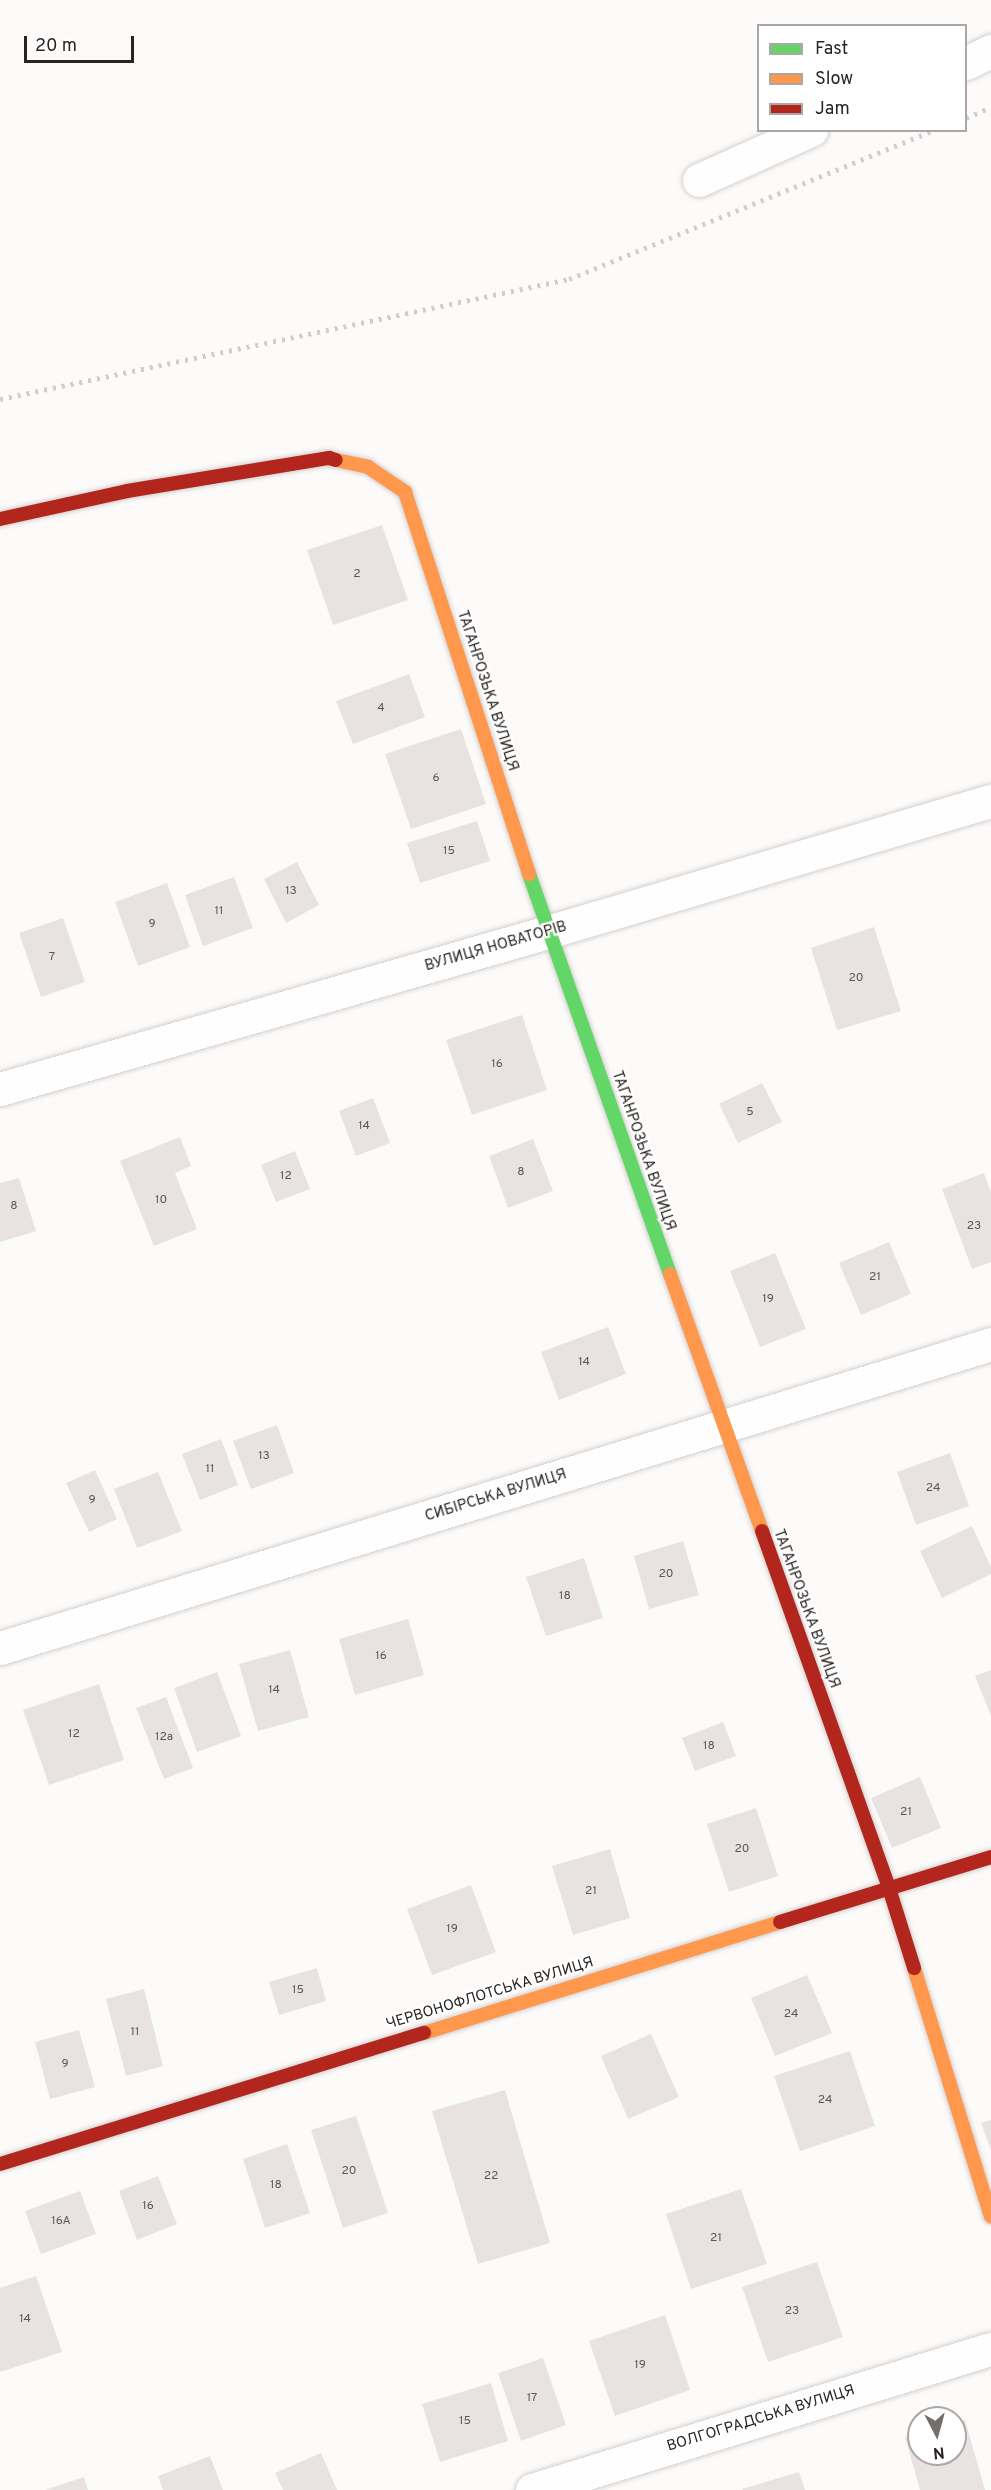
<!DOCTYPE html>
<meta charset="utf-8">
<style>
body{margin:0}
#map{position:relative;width:991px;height:2490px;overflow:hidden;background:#fdfbfa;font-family:Overpass,sans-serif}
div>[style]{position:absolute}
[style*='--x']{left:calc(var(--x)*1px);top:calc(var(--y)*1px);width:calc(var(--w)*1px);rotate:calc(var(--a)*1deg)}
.building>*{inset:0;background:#e8e3e2}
.roads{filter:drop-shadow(0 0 2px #d3d0cd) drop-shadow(0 0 2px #d3d0cd)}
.street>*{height:33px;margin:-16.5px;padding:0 16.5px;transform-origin:16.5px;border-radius:16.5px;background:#fffefe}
.fast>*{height:14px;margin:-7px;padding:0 7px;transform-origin:7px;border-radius:7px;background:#63d668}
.slow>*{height:14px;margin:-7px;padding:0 7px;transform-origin:7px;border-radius:7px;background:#ff974d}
.jam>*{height:14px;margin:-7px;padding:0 7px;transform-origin:7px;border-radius:7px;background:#b3261e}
.rail>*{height:4.5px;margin-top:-2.25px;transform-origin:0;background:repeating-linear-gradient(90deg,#cfcece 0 3px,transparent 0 9px)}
span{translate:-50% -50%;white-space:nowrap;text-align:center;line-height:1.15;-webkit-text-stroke:4.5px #fff;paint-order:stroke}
.number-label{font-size:12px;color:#5c5754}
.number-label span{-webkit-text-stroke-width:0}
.street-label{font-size:15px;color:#2a2421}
.legend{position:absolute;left:757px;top:24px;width:210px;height:108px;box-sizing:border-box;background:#fff;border:2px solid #aaa7a6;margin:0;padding:8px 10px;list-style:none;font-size:18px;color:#2a2421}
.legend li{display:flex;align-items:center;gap:12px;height:30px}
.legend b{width:30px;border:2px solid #aaa7a6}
.north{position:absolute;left:907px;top:2406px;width:60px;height:60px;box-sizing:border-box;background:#fff;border:2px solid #aaa7a6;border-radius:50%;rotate:174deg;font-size:16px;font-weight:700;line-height:24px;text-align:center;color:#2a2421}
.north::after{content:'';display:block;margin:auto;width:21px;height:27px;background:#746f6d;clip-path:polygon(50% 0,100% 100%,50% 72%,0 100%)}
.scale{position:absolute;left:24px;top:36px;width:110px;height:27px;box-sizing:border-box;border:3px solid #2a2421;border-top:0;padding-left:8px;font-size:18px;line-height:21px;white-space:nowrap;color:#2a2421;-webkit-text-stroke:4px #fff;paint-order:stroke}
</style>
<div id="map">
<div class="building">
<div style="clip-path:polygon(382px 525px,408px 600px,333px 625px,307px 550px)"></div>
<div style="clip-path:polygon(409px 674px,425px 717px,353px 744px,336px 701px)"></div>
<div style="clip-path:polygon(461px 729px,486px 804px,411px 829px,385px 754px)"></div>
<div style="clip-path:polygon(477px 821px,490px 861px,420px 883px,407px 843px)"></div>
<div style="clip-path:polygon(297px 862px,319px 905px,286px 923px,264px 879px)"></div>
<div style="clip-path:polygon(234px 877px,253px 928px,203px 946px,185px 895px)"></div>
<div style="clip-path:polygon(167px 883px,190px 947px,138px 966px,115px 902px)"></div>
<div style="clip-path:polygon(63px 918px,85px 982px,41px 997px,19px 933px)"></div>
<div style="clip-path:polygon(874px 927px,901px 1011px,837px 1030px,811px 948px)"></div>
<div style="clip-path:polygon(522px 1015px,547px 1090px,472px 1115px,446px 1040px)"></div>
<div style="clip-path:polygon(762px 1083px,782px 1122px,738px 1143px,719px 1104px)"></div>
<div style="clip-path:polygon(373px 1098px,390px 1143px,356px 1156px,339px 1111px)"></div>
<div style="clip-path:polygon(180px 1137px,191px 1166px,175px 1173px,197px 1229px,154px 1246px,120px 1161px)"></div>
<div style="clip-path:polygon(533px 1139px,553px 1191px,508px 1208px,489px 1156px)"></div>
<div style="clip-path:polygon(295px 1151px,310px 1189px,276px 1202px,261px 1165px)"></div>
<div style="clip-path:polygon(984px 1173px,991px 1193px,991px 1262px,972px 1269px,942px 1189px)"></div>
<div style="clip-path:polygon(19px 1178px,36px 1231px,0 1242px,0 1183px)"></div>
<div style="clip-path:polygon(889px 1242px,911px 1294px,861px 1315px,839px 1263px)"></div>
<div style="clip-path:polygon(775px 1253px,806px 1329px,760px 1347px,730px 1271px)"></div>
<div style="clip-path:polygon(608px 1327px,626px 1374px,559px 1400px,541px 1352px)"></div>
<div style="clip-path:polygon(277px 1425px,294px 1473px,251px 1489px,233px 1441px)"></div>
<div style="clip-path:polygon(221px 1439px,238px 1485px,200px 1500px,182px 1454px)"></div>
<div style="clip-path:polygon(950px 1453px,969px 1506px,916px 1525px,897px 1472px)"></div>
<div style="clip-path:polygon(95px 1470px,117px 1519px,89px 1532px,66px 1483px)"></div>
<div style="clip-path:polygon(158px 1472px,182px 1531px,137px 1548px,114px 1489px)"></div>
<div style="clip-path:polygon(972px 1526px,991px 1567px,991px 1574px,942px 1598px,920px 1551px)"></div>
<div style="clip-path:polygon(683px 1541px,699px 1595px,649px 1609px,634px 1556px)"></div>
<div style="clip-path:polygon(584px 1558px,603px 1618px,546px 1636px,526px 1577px)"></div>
<div style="clip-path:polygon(408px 1619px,424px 1675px,355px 1695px,339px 1639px)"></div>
<div style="clip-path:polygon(290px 1650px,309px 1717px,258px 1731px,239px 1664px)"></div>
<div style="clip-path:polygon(991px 1670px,991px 1716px,975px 1676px)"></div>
<div style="clip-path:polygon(217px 1672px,241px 1736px,197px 1752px,174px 1688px)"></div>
<div style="clip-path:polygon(99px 1684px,124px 1760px,49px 1785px,23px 1710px)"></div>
<div style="clip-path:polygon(166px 1697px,193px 1768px,164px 1779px,136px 1708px)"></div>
<div style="clip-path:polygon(723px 1722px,736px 1756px,695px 1771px,682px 1738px)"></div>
<div style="clip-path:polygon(920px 1777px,941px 1828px,892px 1848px,871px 1798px)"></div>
<div style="clip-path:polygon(756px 1808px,778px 1876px,729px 1892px,707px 1824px)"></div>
<div style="clip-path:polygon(610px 1849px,630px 1918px,573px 1935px,552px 1866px)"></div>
<div style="clip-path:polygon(471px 1885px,496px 1952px,432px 1975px,407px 1909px)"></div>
<div style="clip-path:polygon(317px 1968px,326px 2001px,279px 2015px,269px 1982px)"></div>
<div style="clip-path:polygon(807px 1975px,832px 2033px,775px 2056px,751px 1998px)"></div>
<div style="clip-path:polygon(144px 1989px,163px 2066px,126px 2076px,106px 1999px)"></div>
<div style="clip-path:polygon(79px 2030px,95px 2087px,50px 2099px,35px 2042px)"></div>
<div style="clip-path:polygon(651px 2034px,679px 2097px,628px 2119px,601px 2056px)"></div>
<div style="clip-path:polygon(850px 2051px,875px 2126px,800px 2151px,774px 2076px)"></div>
<div style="clip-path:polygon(505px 2090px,550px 2243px,478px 2264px,432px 2111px)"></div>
<div style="clip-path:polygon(356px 2116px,388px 2213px,343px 2228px,311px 2130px)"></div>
<div style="clip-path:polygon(991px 2120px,991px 2150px,981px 2123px)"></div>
<div style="clip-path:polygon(287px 2144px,310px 2213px,265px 2228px,243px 2159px)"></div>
<div style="clip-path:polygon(158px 2176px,177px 2224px,137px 2240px,119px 2191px)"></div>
<div style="clip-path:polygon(741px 2189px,767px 2264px,691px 2289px,666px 2214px)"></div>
<div style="clip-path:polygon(80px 2191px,96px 2234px,41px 2254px,25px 2211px)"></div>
<div style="clip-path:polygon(817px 2262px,843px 2337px,768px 2362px,742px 2287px)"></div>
<div style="clip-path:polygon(36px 2276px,62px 2352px,0 2372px,0 2288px)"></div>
<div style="clip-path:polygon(665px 2315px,690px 2390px,615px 2416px,589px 2341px)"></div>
<div style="clip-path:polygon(543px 2358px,566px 2425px,521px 2441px,498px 2373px)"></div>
<div style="clip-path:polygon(491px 2383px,508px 2441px,440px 2462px,422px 2404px)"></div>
<div style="clip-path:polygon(965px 2420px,985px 2490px,920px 2490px,905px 2437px,919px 2433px,919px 2454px,955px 2454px,955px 2423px)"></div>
<div style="clip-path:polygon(321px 2453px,337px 2490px,283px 2490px,275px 2473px)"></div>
<div style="clip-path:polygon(210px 2456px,223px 2490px,163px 2490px,158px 2476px)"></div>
<div style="clip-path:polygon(799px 2472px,805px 2490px,743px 2490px,742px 2489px)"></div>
<div style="clip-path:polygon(84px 2477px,88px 2490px,45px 2490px)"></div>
</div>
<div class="roads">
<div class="street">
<div style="--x:966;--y:63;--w:28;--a:-26"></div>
<div style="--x:699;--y:180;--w:123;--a:-24.1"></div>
<div style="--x:0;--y:1089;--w:570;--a:-15.99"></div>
<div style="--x:548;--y:932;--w:462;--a:-16.5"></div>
<div style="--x:0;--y:1648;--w:1037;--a:-17.05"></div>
<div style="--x:532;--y:2490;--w:480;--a:-17.1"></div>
</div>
<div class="fast">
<div style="--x:529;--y:874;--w:424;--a:70.6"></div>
</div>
<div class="slow">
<div style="--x:336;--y:460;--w:33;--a:12"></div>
<div style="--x:368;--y:467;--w:45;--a:34"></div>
<div style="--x:405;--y:492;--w:402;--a:72"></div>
<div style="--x:670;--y:1274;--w:273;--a:70.3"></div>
<div style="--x:914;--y:1968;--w:260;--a:72.8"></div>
<div style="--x:424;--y:2033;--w:373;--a:-17.3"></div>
</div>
<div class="jam">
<div style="--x:0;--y:519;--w:130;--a:-12.4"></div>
<div style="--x:127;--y:491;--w:205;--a:-9.3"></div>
<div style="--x:329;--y:458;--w:7;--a:16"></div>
<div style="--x:762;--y:1531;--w:379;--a:70.4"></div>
<div style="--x:889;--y:1888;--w:84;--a:72.6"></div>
<div style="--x:780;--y:1922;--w:221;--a:-17.1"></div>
<div style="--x:0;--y:2164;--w:444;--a:-17.2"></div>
</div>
</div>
<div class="rail">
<div style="--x:966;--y:118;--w:27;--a:-24"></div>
<div style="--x:0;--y:399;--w:582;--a:-11.91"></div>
<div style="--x:569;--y:279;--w:394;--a:-22.2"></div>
</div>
<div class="number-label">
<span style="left:357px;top:575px">2</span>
<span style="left:381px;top:709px">4</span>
<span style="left:436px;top:779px">6</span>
<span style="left:449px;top:852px">15</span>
<span style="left:291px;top:892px">13</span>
<span style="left:219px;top:912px">11</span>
<span style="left:152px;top:925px">9</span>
<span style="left:52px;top:958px">7</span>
<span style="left:856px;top:979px">20</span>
<span style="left:497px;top:1065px">16</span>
<span style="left:750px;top:1113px">5</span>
<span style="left:364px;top:1127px">14</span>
<span style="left:521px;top:1173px">8</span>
<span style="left:286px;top:1177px">12</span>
<span style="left:161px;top:1201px">10</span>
<span style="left:14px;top:1207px">8</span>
<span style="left:974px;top:1227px">23</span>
<span style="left:875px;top:1278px">21</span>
<span style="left:768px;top:1300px">19</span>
<span style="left:584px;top:1363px">14</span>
<span style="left:264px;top:1457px">13</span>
<span style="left:210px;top:1470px">11</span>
<span style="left:933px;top:1489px">24</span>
<span style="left:92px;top:1501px">9</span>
<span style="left:666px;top:1575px">20</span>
<span style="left:565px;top:1597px">18</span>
<span style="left:381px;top:1657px">16</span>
<span style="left:274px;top:1691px">14</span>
<span style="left:74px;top:1735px">12</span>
<span style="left:164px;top:1738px">12а</span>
<span style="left:709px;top:1747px">18</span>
<span style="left:906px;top:1813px">21</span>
<span style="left:742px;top:1850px">20</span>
<span style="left:591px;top:1892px">21</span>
<span style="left:452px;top:1930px">19</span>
<span style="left:298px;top:1991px">15</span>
<span style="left:791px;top:2015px">24</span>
<span style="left:135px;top:2033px">11</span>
<span style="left:65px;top:2065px">9</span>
<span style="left:825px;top:2101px">24</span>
<span style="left:349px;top:2172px">20</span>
<span style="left:491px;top:2177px">22</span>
<span style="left:276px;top:2186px">18</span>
<span style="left:148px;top:2207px">16</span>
<span style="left:61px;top:2222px">16А</span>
<span style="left:716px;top:2239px">21</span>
<span style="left:792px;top:2312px">23</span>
<span style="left:25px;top:2320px">14</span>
<span style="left:640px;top:2366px">19</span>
<span style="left:532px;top:2399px">17</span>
<span style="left:465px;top:2422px">15</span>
</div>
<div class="street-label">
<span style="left:487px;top:691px;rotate:72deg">ТАГАНРОЗЬКА ВУЛИЦЯ</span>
<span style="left:496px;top:947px;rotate:-16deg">ВУЛИЦЯ НОВАТОРІВ</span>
<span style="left:643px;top:1151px;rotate:71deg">ТАГАНРОЗЬКА ВУЛИЦЯ</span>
<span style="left:496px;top:1496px;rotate:-17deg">СИБІРСЬКА ВУЛИЦЯ</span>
<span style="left:806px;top:1609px;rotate:70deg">ТАГАНРОЗЬКА ВУЛИЦЯ</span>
<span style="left:490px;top:1994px;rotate:-17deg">ЧЕРВОНОФЛОТСЬКА ВУЛИЦЯ</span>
<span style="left:761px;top:2419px;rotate:-17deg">ВОЛГОГРАДСЬКА ВУЛИЦЯ</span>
</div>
<ul class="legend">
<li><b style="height:8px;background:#63d668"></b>Fast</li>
<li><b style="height:8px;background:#ff974d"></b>Slow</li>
<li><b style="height:8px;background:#b3261e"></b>Jam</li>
</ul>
<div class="north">N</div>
<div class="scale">20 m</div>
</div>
